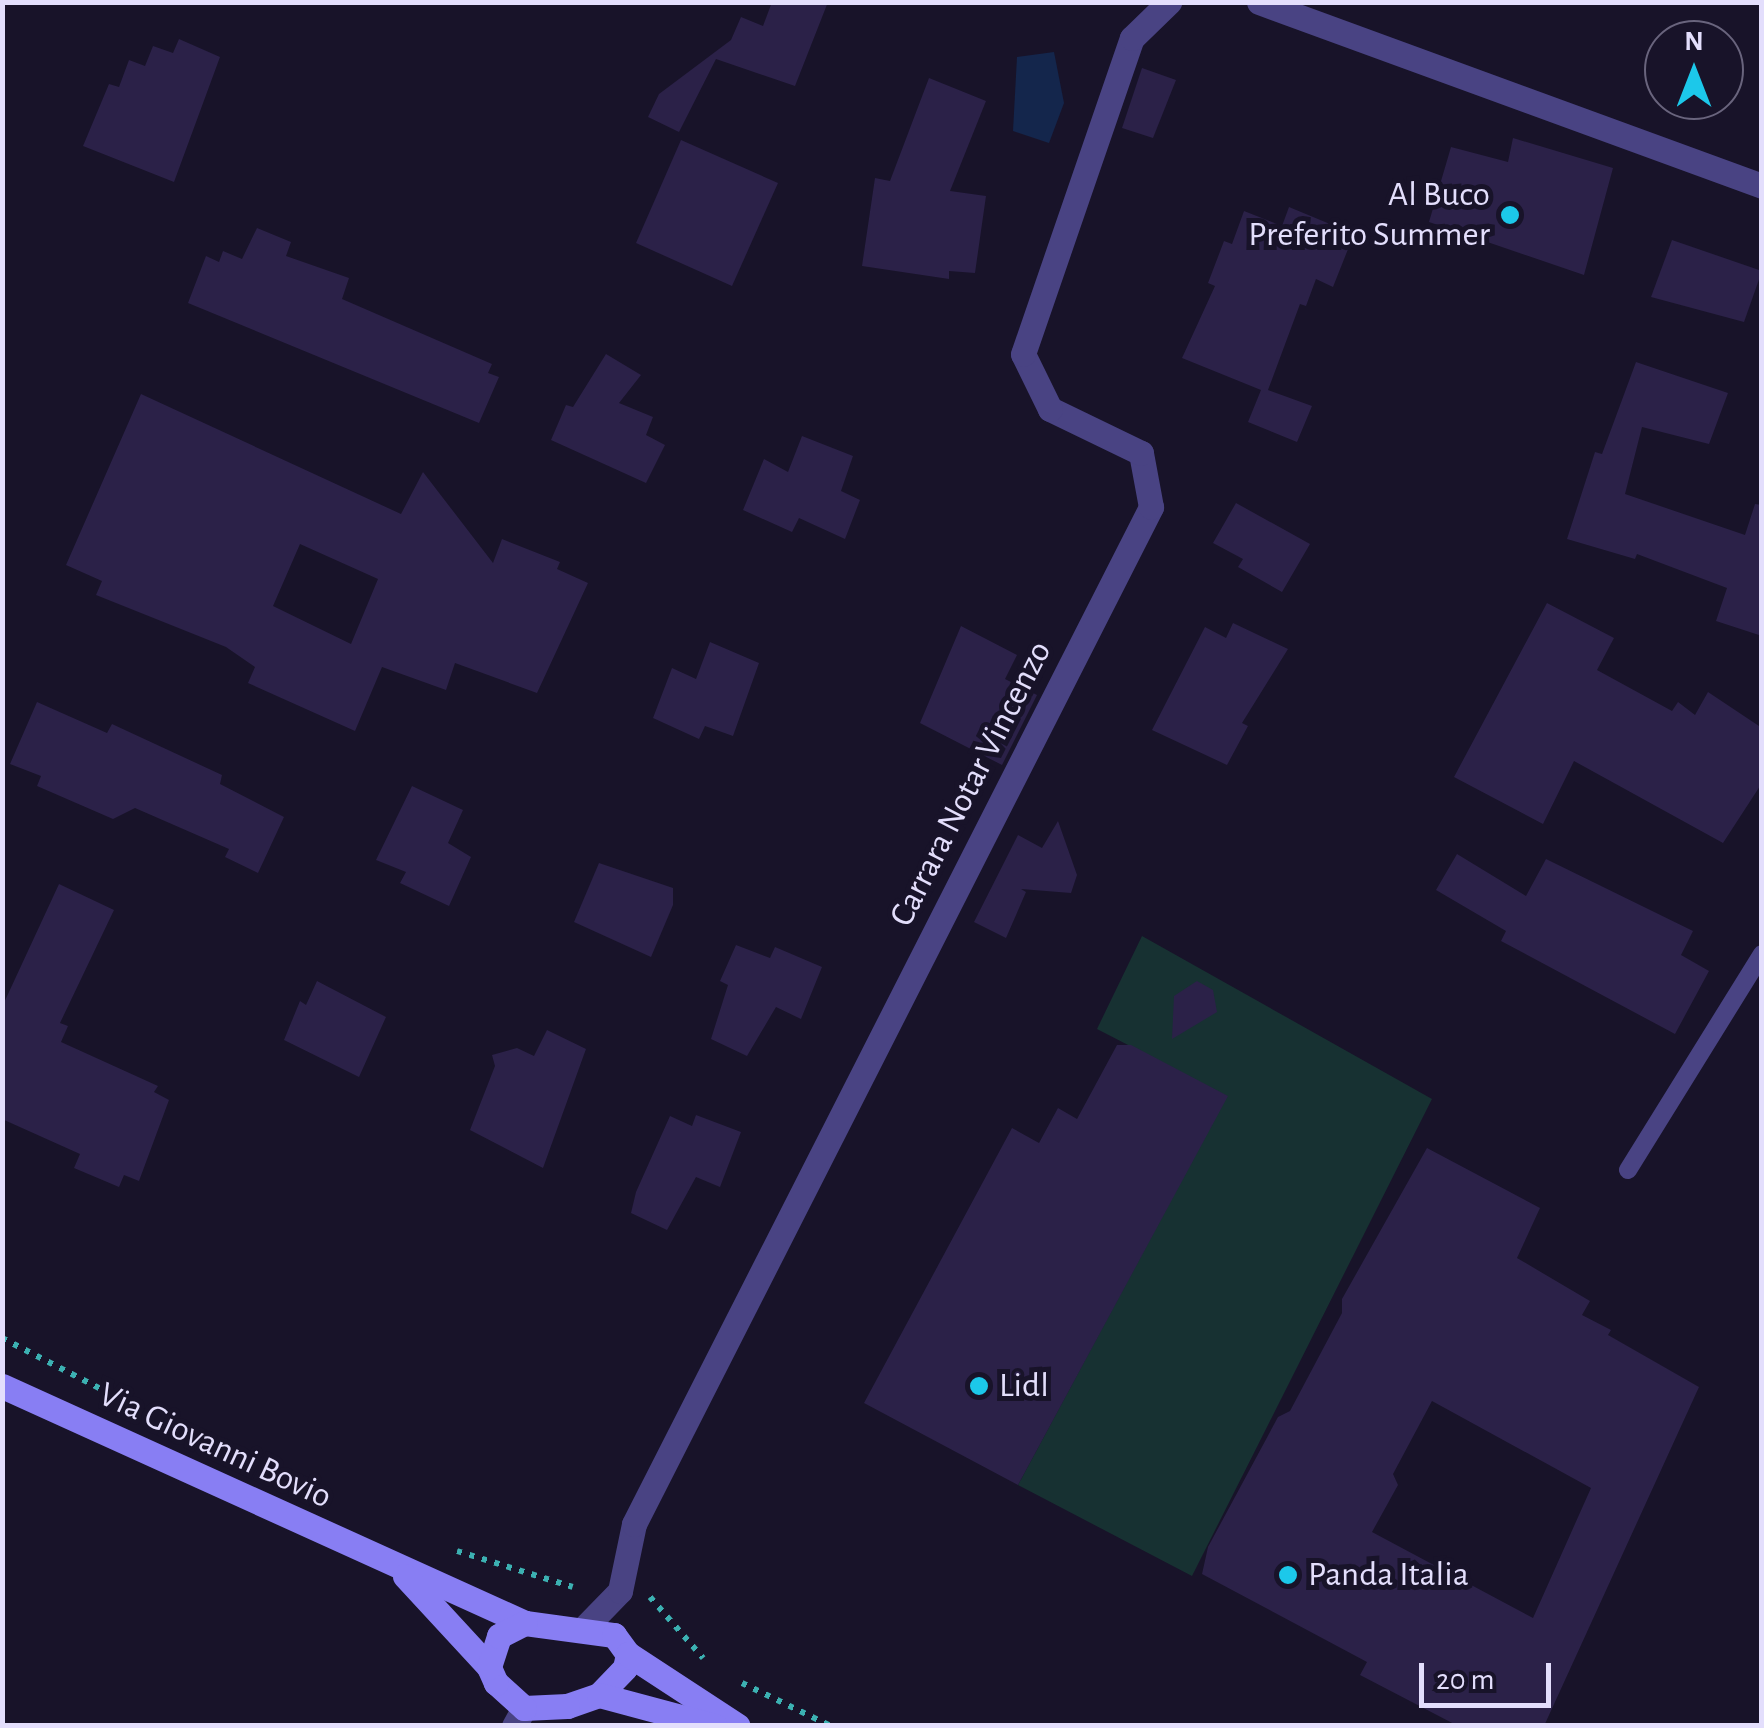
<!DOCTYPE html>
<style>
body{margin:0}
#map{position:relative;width:1764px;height:1728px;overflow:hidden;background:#181329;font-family:"Alegreya Sans",sans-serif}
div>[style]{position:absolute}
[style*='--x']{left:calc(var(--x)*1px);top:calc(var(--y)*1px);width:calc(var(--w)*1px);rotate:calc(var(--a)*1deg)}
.green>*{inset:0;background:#173132}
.water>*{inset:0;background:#14264c}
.building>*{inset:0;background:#2b2148}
.path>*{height:6px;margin-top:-3px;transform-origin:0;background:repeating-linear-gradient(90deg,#3cb1b2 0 5px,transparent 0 13px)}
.service>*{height:18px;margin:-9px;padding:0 9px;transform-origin:9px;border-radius:9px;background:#494383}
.minor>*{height:25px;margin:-12.5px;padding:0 12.5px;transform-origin:12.5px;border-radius:12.5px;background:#494383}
.secondary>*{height:25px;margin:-12.5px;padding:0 12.5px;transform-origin:12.5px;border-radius:12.5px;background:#887ef3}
.dots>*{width:28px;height:28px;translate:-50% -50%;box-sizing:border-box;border:5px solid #181329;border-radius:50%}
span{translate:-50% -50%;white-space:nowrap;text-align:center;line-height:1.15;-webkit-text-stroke:10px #181329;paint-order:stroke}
.poi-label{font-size:35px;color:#e3defc}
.right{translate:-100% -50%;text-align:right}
.left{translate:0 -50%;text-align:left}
.street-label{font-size:35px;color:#e3defc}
.frame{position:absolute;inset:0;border:5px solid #e3defc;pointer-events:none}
.north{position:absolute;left:1644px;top:20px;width:100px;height:100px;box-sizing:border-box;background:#181329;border:2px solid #69647d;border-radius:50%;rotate:0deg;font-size:28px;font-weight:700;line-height:40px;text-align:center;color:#e3defc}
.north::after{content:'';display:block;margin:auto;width:35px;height:45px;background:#1cc8ea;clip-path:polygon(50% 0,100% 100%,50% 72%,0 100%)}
.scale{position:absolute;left:1419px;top:1663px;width:132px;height:45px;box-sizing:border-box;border:5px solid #e3defc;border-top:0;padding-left:12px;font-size:30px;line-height:35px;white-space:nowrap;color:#e3defc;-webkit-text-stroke:8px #181329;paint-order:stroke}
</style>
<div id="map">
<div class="green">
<div style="clip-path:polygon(1142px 936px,1432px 1099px,1192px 1576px,1018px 1485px,1227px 1096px,1097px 1029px)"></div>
</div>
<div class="water">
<div style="clip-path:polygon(1054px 52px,1064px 103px,1049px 143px,1013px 131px,1017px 57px)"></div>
</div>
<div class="building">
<div style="clip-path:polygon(772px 2px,828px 2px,795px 86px,716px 59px,679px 132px,648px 117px,659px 94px,731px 40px,741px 17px,763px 26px)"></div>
<div style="clip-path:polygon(179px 39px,220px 57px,174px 182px,83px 146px,109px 84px,119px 87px,129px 60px,145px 66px,153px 46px,173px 53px)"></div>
<div style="clip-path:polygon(1142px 68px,1176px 80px,1153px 138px,1122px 128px)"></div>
<div style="clip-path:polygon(929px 78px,986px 101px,950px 191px,986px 196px,975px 273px,949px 271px,949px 279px,862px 266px,875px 178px,890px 181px)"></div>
<div style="clip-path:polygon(1513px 138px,1613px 168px,1584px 275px,1429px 222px,1451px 147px,1508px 162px)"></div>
<div style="clip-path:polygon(681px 140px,778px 183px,732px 286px,636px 243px)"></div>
<div style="clip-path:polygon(1289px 207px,1354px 234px,1333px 287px,1316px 279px,1306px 306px,1300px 304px,1268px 390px,1312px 406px,1297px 442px,1248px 422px,1261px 390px,1182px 358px,1215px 286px,1208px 283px,1224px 241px,1232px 244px,1244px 211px,1282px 226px)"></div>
<div style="clip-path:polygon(257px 228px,291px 242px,286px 256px,349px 278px,342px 299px,492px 364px,488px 373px,499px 377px,479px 423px,188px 303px,206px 256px,219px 262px,223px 251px,242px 259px)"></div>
<div style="clip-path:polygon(1672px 240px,1762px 271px,1744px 322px,1651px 297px)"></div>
<div style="clip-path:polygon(606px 354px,641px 375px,619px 403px,653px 417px,646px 435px,665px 445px,646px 483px,551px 440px,566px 405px,573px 407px)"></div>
<div style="clip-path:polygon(1636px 362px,1728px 393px,1709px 444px,1642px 427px,1625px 494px,1745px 535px,1755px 504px,1762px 505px,1762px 636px,1716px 621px,1727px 588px,1637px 554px,1635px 559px,1567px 539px,1595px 452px,1602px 454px)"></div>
<div style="clip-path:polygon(evenodd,141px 394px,401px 514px,423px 472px,493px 563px,502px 539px,560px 562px,557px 569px,588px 583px,537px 693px,455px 663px,446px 690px,382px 667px,355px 731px,248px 683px,255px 667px,226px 647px,96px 595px,102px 581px,66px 565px,141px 394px,300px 544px,378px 579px,351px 644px,273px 606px,300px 544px)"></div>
<div style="clip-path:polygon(802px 436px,853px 456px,841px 491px,860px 500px,845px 539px,799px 518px,792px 532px,743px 510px,764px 459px,788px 472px)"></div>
<div style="clip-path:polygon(1236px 503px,1310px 544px,1282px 592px,1238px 567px,1243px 559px,1213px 543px)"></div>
<div style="clip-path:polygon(1547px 603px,1614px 638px,1597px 670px,1672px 711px,1678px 702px,1695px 715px,1708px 692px,1762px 728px,1762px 783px,1723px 843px,1574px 761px,1543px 824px,1454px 777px)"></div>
<div style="clip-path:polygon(1233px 623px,1288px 649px,1242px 723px,1248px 726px,1227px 765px,1152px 730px,1205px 627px,1226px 638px)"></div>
<div style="clip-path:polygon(961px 626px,1017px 655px,1005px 679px,1037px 695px,1002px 765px,920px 723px)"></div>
<div style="clip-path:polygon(710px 642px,759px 663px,733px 736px,705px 726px,699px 739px,653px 718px,672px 668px,696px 679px)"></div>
<div style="clip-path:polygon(37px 702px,107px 733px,112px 724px,222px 775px,220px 784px,284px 817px,258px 873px,225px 857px,229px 849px,135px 808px,113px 819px,37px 786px,41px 776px,10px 764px)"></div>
<div style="clip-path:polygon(412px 786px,463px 810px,448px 843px,471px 857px,449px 906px,400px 883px,406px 872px,376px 860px)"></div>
<div style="clip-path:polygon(1058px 821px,1077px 875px,1071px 893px,1021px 889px,1026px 892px,1006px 938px,974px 922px,1018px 835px,1042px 848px)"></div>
<div style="clip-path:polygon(1457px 854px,1526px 896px,1546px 859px,1693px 931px,1681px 955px,1709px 971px,1675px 1034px,1501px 941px,1506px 931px,1436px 890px)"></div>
<div style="clip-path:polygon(599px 863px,673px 888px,673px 905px,651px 957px,574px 922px)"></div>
<div style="clip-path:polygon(59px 884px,114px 910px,60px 1023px,68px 1026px,61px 1042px,158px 1086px,154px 1092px,169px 1100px,139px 1181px,124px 1175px,119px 1187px,74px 1168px,80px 1154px,2px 1119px,2px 1007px)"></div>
<div style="clip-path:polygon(736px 945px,770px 958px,775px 947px,822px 967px,801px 1019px,776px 1007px,747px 1056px,711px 1039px,728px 985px,720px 981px)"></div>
<div style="clip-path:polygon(317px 981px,386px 1017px,359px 1077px,284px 1040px,300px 1001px,306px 1005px)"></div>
<div style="clip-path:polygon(1197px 981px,1213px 990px,1217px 1012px,1172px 1039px,1174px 996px)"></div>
<div style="clip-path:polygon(547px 1030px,586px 1049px,543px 1168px,470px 1130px,495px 1066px,492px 1055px,517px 1048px,534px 1056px)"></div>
<div style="clip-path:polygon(1117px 1045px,1131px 1045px,1228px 1096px,1018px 1485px,864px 1403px,1012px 1128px,1039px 1143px,1058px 1108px,1077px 1119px)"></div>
<div style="clip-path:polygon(696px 1115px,741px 1132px,720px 1187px,696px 1177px,667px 1230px,631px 1213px,636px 1192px,670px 1116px,692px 1126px)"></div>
<div style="clip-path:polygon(evenodd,1427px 1148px,1540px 1208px,1517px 1258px,1590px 1301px,1582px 1315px,1611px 1330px,1608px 1335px,1699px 1387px,1544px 1726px,1458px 1726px,1360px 1675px,1367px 1662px,1202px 1574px,1208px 1547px,1278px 1417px,1290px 1411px,1342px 1313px,1342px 1299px,1427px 1148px,1432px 1401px,1591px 1488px,1533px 1618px,1372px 1532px,1398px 1485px,1393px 1474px,1432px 1401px)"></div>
</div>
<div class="path">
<div style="--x:2;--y:1338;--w:111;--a:27.3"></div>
<div style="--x:457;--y:1551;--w:121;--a:17.2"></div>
<div style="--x:650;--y:1597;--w:81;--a:49"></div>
<div style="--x:742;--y:1683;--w:99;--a:25.8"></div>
</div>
<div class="service">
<div style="--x:1628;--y:1170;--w:254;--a:-58.2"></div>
</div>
<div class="minor">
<div style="--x:1259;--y:2;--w:536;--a:20.09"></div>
<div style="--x:585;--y:1627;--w:50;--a:-45.8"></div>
<div style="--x:620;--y:1591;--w:68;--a:-78.2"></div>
<div style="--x:634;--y:1524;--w:1141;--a:-63.05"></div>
<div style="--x:1151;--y:507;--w:55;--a:-100.5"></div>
<div style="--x:1141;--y:453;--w:101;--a:-154.2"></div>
<div style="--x:1050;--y:409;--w:61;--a:-116.1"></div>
<div style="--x:1023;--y:354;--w:334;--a:-71"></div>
<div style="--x:1132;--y:38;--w:52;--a:-44.2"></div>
<div style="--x:514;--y:1726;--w:21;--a:-61"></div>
</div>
<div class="secondary">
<div style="--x:2;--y:1386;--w:574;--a:24.38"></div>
<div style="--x:405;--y:1576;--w:124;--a:47.3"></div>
<div style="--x:525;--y:1623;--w:90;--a:7.7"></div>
<div style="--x:614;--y:1635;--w:24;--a:54"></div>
<div style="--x:628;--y:1654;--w:14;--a:102"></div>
<div style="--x:625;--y:1668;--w:37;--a:134"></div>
<div style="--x:599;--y:1695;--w:34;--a:161"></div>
<div style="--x:567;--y:1706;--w:43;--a:177.3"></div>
<div style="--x:524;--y:1708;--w:38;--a:-138"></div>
<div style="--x:496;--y:1683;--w:17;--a:-114"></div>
<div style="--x:489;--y:1667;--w:33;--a:-72"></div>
<div style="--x:499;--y:1636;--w:29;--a:-27"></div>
<div style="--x:628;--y:1654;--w:131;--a:33.2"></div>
<div style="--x:599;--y:1695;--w:120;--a:15"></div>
</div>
<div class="dots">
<div style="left:1510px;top:215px;background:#1cc8ea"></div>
<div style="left:979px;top:1386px;background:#1cc8ea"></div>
<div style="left:1288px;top:1575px;background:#1cc8ea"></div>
</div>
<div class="poi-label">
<span class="right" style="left:1490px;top:215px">Al Buco<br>Preferito Summer</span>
<span class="left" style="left:999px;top:1386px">Lidl</span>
<span class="left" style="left:1308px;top:1575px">Panda Italia</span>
</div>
<div class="street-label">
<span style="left:971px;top:784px;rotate:-63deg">Carrara Notar Vincenzo</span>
<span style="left:215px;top:1446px;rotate:25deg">Via Giovanni Bovio</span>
</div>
<div class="frame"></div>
<div class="north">N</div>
<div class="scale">20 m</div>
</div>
